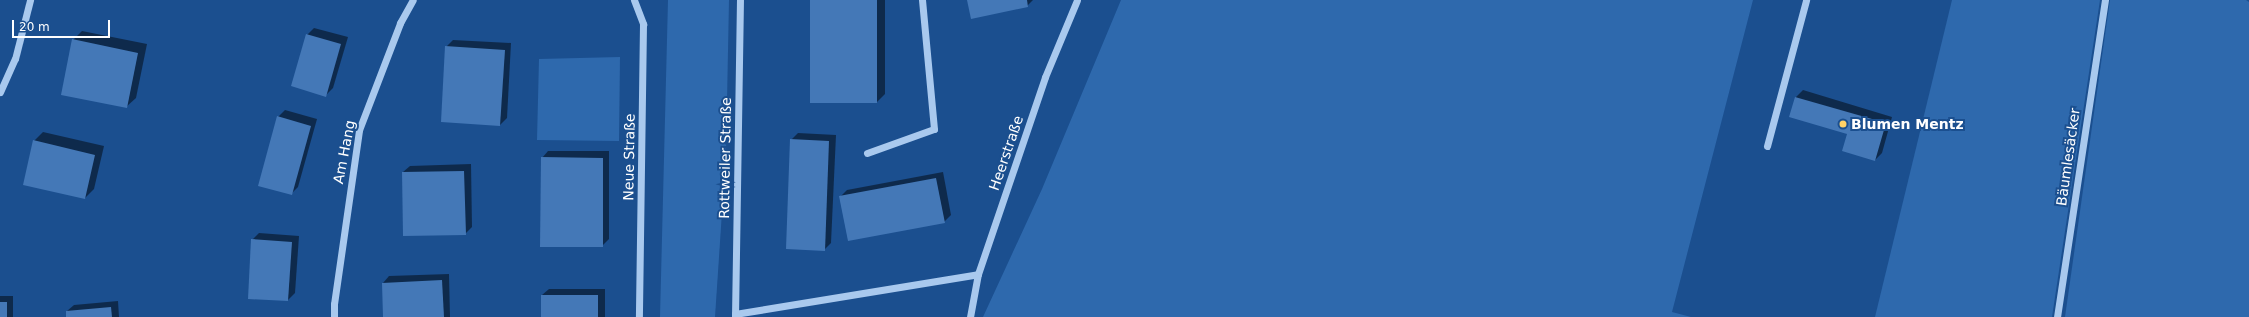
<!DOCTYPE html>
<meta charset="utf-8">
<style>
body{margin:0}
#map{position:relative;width:2249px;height:317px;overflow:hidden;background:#1b4f8f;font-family:"DejaVu Sans",sans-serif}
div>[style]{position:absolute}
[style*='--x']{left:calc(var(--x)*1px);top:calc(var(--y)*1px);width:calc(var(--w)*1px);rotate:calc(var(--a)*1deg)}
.green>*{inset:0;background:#2e69ad}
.shadow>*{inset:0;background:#0007}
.building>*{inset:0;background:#4478b7}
.minor>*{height:7px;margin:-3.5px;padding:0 3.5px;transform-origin:3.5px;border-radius:3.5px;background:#a9c9ee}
.dots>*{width:11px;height:11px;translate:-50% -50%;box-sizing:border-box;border:2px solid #1b4f8f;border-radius:50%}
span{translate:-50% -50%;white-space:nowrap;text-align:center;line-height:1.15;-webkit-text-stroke:4px #1b4f8f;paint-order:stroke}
.poi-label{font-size:14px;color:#fff;font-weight:700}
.left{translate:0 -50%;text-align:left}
.street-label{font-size:14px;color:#fff}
.scale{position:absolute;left:12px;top:20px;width:98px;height:18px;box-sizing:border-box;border:2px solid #fff;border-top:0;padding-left:5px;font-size:12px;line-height:14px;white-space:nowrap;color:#fff;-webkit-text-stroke:3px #1b4f8f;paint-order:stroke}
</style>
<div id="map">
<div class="green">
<div style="clip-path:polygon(668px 0,729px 0,726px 152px,715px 317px,660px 317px)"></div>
<div style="clip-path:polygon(1121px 0,1753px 0,1672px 312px,1691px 317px,983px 317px,1042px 189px)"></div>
<div style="clip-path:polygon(1952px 0,2100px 0,2052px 317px,1875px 317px)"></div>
<div style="clip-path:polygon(2110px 0,2246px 0,2249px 2px,2249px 317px,2065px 317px)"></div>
<div style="clip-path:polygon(620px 57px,619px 141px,537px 140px,539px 59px)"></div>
</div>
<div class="shadow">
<div style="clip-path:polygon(811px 0,885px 0,885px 94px,877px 102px)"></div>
<div style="clip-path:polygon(969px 0,1033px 0,1027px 6px)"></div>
<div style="clip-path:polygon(314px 28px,348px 37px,333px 88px,326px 95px,307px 35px)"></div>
<div style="clip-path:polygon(82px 31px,147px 44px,136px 98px,126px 107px,73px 40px)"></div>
<div style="clip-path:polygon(453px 40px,511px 43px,507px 118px,500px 125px,446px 47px)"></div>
<div style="clip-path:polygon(1803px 90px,1892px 117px,1882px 153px,1875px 160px,1849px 134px,1791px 116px,1796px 97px)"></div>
<div style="clip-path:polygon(285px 110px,317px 119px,298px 187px,291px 194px,278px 117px)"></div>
<div style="clip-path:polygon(43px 132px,104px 146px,94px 189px,85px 198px,34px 141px)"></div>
<div style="clip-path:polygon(798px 133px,836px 135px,831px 243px,824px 250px,791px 140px)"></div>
<div style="clip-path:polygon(548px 151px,609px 151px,609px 239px,602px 246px,542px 158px)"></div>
<div style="clip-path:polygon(471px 164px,472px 227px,465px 234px,403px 172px,410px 166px)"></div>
<div style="clip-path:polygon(943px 172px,951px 215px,944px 222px,840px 197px,847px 190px)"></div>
<div style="clip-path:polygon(259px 233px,299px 236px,295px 293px,288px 300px,252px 240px)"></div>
<div style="clip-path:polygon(449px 274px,450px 317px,384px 317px,383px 283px,389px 276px)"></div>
<div style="clip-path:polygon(549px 289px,605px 289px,605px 317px,542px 317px,542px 295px)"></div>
<div style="clip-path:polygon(0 296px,13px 296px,13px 317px,0 317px)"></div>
<div style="clip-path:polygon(118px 301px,119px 317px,67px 317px,67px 311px,74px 305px)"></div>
</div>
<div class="building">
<div style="clip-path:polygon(810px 0,877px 0,877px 103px,810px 103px)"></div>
<div style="clip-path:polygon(967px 0,1027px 0,1028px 7px,971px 19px)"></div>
<div style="clip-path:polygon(306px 34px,341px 44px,326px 97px,291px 86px)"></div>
<div style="clip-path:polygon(72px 39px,138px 53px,127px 108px,61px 95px)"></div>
<div style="clip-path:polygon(445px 46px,505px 50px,500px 126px,441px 122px)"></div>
<div style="clip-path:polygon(1795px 97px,1886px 123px,1875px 161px,1842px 151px,1847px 134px,1789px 117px)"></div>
<div style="clip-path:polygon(277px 116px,311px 126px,292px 195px,258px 186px)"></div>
<div style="clip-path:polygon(790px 139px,829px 141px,825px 251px,786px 249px)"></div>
<div style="clip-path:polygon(33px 140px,95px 155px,85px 199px,23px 185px)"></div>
<div style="clip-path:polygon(541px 157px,603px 158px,603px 247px,540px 247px)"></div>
<div style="clip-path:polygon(464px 171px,466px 235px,403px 236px,402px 172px)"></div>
<div style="clip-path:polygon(936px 178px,945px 223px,848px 241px,839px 196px)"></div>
<div style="clip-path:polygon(251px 239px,292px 242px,288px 301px,248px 299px)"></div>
<div style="clip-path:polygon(442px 280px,444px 317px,383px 317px,382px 283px)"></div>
<div style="clip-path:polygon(541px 295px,598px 295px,598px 317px,541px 317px)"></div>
<div style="clip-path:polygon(0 302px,7px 302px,7px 317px,0 317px)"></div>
<div style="clip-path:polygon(111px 307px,112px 317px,66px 317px,66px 311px)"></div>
</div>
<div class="minor">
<div style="--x:634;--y:0;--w:26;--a:69"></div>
<div style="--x:643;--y:24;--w:293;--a:90.8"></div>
<div style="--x:0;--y:92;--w:36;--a:-66"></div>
<div style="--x:15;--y:59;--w:61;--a:-75.7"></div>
<div style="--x:1767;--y:146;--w:151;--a:-75"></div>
<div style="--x:867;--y:153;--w:71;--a:-19.7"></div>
<div style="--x:934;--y:129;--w:130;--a:-95.3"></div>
<div style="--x:735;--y:314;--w:246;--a:-9.3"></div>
<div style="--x:334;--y:317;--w:13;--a:-90"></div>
<div style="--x:334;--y:304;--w:176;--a:-81.8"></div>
<div style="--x:359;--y:130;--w:115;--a:-69"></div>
<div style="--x:400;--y:23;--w:26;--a:-61"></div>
<div style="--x:735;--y:317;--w:317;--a:-89.1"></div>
<div style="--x:970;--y:317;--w:44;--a:-79.5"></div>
<div style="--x:978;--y:274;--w:208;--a:-71.2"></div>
<div style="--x:1045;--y:77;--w:83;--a:-67.4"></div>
<div style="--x:2057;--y:317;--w:321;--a:-81.4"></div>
</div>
<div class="dots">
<div style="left:1843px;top:124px;background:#ffd166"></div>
</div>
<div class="poi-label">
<span class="left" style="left:1851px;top:124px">Blumen Mentz</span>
</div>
<div class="street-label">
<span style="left:344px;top:152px;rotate:-79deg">Am Hang</span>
<span style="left:1006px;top:153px;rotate:-71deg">Heerstraße</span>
<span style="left:629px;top:157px;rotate:-89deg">Neue Straße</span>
<span style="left:2068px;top:157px;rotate:-82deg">Bäumlesäcker</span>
<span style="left:725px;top:158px;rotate:-89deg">Rottweiler Straße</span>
</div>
<div class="scale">20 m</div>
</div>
